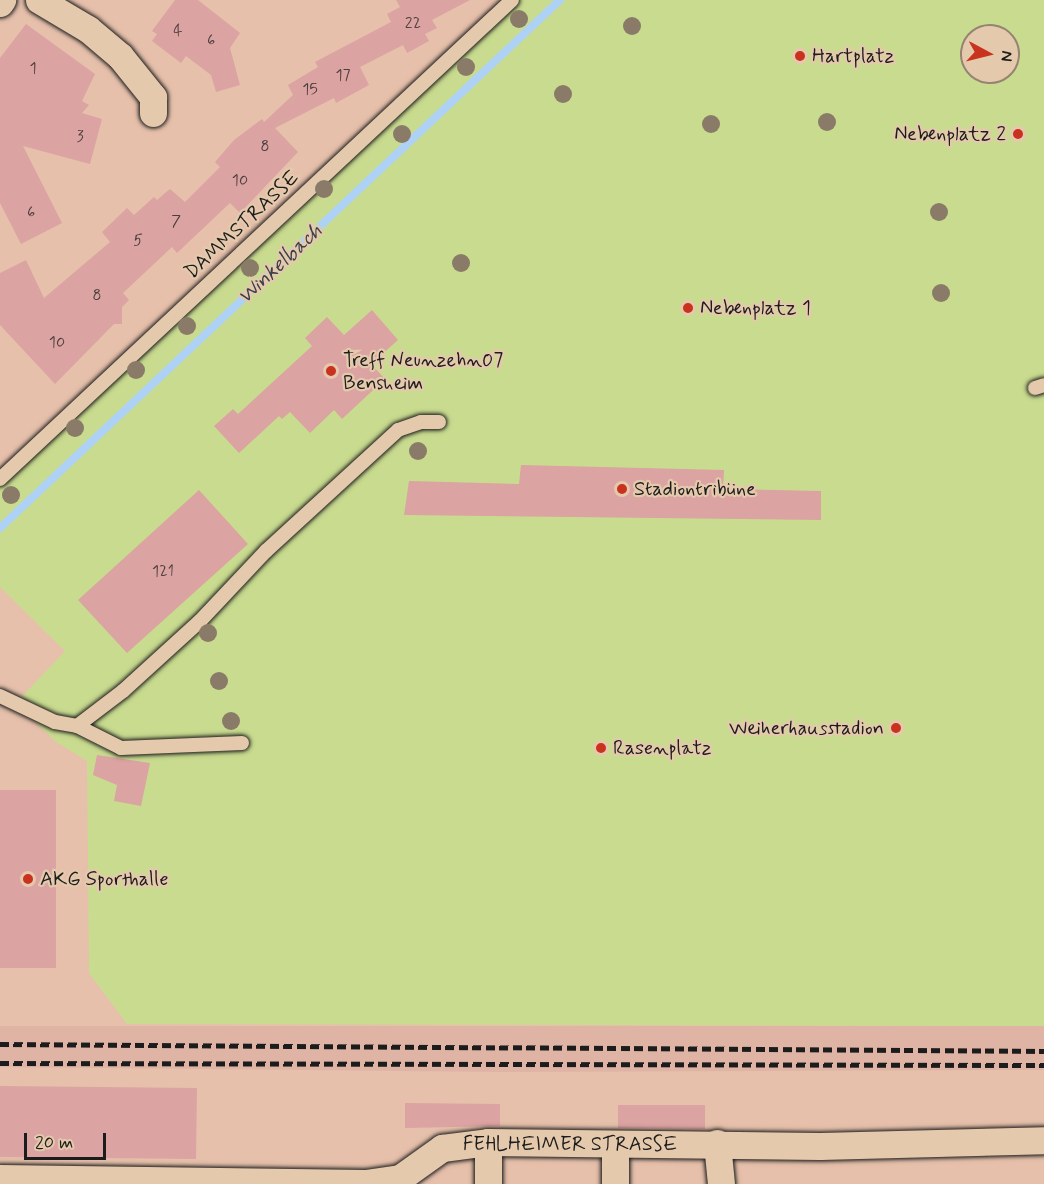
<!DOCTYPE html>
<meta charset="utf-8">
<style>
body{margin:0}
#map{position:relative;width:1044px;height:1184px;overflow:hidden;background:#e6c0ab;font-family:Mynerve,sans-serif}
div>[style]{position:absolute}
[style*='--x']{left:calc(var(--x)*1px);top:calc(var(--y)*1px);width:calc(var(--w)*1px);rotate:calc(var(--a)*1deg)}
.built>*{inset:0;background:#dfb4a5}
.green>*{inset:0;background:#c9db8f}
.stream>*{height:8px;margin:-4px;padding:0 4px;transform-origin:4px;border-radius:4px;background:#aed1f6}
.building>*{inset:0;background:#dba3a1}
.roads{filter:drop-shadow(0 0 2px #1c1c1c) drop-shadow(0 0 2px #1c1c1c)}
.lane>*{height:14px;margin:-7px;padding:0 7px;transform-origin:7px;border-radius:7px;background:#e5c9ac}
.street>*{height:27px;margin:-13.5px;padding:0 13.5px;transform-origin:13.5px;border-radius:13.5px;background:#e5c9ac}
.rail>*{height:4.5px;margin-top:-2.25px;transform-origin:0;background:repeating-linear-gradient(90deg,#1c1c1c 0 9px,transparent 0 13.5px)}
.trees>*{width:18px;height:18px;margin:-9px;border-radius:50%;background:#8a7b69}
.dots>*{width:16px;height:16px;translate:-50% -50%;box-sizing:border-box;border:3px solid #e5c9ac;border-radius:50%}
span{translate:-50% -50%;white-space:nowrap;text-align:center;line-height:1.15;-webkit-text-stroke:4.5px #e5c9ac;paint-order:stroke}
.number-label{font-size:16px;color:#4c3e3d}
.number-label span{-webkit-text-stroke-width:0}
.poi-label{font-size:20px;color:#1c1c1c}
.left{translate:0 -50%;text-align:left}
.right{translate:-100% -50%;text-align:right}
.street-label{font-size:20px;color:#1c1c1c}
.water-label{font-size:21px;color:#394048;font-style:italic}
.north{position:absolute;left:960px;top:24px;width:60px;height:60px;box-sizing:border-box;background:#e5c9ac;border:2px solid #958472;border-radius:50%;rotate:97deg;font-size:16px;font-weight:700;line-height:24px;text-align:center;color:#1c1c1c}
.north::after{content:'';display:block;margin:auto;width:21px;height:27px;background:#c8321e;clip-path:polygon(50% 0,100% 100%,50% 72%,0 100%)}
.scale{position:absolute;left:24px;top:1133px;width:82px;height:27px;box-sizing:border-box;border:3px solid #1c1c1c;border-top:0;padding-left:8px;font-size:18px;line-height:21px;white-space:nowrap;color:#1c1c1c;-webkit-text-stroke:4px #e5c9ac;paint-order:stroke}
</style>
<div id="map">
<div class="built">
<div style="clip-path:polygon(0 1026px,1044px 1026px,1044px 1070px,497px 1072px,0 1067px)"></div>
</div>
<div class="green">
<div style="clip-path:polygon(evenodd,520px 0,1044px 0,1044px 1026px,127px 1024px,89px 973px,87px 761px,56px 742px,16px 703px,65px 651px,0 587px,0 487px,520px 0,972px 36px,1008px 36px,1008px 72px,972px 72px,972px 36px)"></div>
</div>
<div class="stream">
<div style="--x:0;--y:528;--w:770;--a:-43.32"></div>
</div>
<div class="building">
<div style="clip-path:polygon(175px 0,198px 0,240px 33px,230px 48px,240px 85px,216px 92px,211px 75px,186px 56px,181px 63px,152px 41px,157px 34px,152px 31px)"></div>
<div style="clip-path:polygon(396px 0,470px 0,432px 20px,437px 28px,425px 34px,429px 41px,407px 53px,403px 45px,360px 67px,369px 85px,336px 103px,334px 98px,275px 128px,298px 152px,240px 213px,230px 203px,177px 253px,172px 247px,123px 293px,129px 300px,122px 307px,122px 324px,114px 324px,55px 384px,0 325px,0 273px,26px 260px,44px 298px,110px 242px,102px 232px,127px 208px,134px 215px,154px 197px,157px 200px,170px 189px,185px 202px,220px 167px,215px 162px,234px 140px,262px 119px,264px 122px,293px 95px,288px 85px,318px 67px,315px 62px,391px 22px,387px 14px,400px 7px)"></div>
<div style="clip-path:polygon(26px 24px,95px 74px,82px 101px,89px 105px,82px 113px,102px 119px,90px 164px,23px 146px,62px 223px,21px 244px,0 203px,0 58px)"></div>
<div style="clip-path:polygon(372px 310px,398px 340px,371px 364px,385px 379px,342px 419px,334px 410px,310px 433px,290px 412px,282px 419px,279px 416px,239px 453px,214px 426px,233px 409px,238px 414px,312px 346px,305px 338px,327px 317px,344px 335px)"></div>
<div style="clip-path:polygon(521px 465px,724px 470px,723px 489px,821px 491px,821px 520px,404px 515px,409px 481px,519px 484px)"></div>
<div style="clip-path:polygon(199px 490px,248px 544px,127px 653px,78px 600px)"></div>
<div style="clip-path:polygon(97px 755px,150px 763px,141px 806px,114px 801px,117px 785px,93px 775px)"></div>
<div style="clip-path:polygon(0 790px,56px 790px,56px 968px,0 968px)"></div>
<div style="clip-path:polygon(0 1086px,197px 1088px,196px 1159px,0 1157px)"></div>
<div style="clip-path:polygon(405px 1103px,500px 1104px,500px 1126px,405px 1128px)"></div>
<div style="clip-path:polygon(618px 1105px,705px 1105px,705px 1129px,618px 1128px)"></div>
</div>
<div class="roads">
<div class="lane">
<div style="--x:1035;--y:388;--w:9;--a:-18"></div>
<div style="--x:0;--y:479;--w:701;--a:-43.09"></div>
<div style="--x:0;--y:696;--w:61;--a:25.3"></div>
<div style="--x:55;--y:722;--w:22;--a:10"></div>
<div style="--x:242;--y:743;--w:121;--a:177.6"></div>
<div style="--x:121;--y:748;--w:49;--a:-153.4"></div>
<div style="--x:77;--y:726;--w:58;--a:-37.3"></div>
<div style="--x:123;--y:691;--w:104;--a:-42.3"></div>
<div style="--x:200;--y:621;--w:96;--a:-46.7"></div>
<div style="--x:266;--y:551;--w:179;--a:-42.5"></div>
<div style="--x:398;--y:430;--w:24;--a:-19"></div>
<div style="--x:421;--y:422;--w:18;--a:0"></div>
</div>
<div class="street">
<div style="--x:39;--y:0;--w:57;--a:30.6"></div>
<div style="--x:88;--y:29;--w:42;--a:40.2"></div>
<div style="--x:120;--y:56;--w:53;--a:51.2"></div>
<div style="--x:153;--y:97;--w:16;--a:90"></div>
<div style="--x:0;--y:3;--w:4;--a:-56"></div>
<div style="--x:717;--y:1143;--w:41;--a:84.4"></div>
<div style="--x:0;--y:1178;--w:365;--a:0.8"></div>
<div style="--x:365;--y:1183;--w:35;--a:-8"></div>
<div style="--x:400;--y:1178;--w:52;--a:-35.5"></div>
<div style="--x:442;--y:1148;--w:46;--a:-7.4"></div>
<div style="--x:488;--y:1142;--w:332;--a:0.7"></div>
<div style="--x:820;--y:1146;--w:224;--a:-1.5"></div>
<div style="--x:488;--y:1184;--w:42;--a:-90"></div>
<div style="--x:615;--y:1184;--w:40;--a:-90"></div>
</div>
</div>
<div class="rail">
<div style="--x:0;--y:1044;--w:1044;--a:0.38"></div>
<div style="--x:0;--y:1063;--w:1044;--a:0.11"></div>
</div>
<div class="trees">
<div style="left:519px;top:19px"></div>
<div style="left:632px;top:26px"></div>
<div style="left:466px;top:67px"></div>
<div style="left:563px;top:94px"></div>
<div style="left:827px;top:122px"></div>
<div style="left:711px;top:124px"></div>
<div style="left:402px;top:134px"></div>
<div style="left:324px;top:189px"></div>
<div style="left:939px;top:212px"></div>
<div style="left:461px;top:263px"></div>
<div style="left:250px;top:268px"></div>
<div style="left:941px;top:293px"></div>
<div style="left:187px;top:326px"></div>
<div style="left:136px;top:370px"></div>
<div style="left:75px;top:428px"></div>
<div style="left:418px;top:451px"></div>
<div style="left:11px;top:495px"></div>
<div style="left:208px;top:633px"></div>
<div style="left:219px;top:681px"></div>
<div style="left:231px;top:721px"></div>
</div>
<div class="dots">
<div style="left:800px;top:56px;background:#c8321e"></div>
<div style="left:1018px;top:134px;background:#c8321e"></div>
<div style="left:688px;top:308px;background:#c8321e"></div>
<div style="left:331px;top:371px;background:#c8321e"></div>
<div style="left:622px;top:489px;background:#c8321e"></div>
<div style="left:896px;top:728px;background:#c8321e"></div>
<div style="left:601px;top:748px;background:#c8321e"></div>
<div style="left:28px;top:879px;background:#c8321e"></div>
</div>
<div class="number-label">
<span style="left:413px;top:24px">22</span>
<span style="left:178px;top:31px">4</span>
<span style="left:211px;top:41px">6</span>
<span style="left:33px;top:69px">1</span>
<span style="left:343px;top:76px">17</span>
<span style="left:310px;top:90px">15</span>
<span style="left:80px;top:137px">3</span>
<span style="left:265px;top:147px">8</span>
<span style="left:240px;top:181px">10</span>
<span style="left:31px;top:213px">6</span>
<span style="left:176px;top:222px">7</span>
<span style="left:138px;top:241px">5</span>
<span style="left:97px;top:296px">8</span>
<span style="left:57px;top:343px">10</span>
<span style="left:163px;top:572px">121</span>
</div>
<div class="poi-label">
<span class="left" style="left:812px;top:56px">Hartplatz</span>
<span class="right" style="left:1006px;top:134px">Nebenplatz 2</span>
<span class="left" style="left:700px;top:308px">Nebenplatz 1</span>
<span class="left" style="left:343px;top:372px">Treff Neunzehn07<br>Bensheim</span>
<span class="left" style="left:634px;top:489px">Stadiontribüne</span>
<span class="right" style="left:884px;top:728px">Weiherhausstadion</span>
<span class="left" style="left:613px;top:748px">Rasenplatz</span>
<span class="left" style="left:40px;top:879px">AKG Sporthalle</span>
</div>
<div class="street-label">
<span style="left:242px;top:225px;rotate:-43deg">DAMMSTRASSE</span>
<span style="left:570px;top:1144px">FEHLHEIMER STRASSE</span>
</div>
<div class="water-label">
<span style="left:280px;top:264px;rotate:-43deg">Winkelbach</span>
</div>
<div class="north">N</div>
<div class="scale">20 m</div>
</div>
